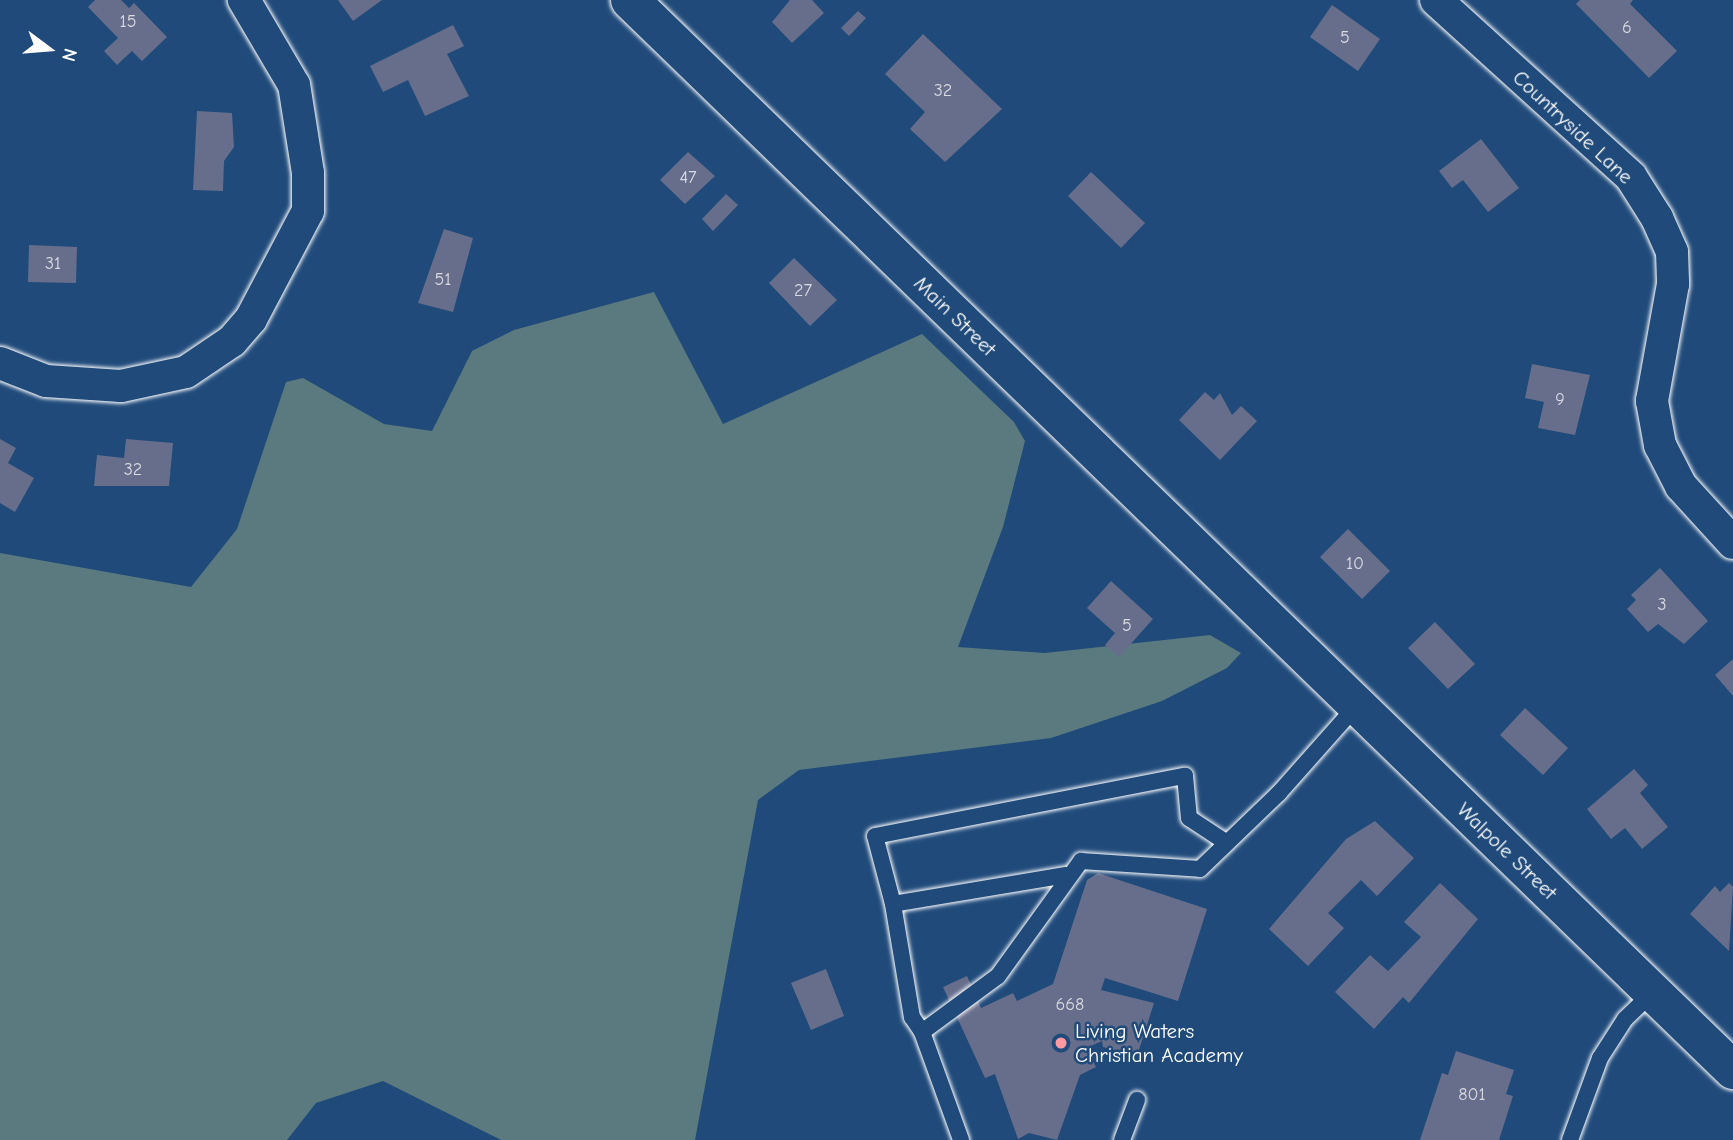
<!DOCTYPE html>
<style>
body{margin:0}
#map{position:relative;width:1733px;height:1140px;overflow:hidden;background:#1f4a7a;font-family:"Comic Neue",sans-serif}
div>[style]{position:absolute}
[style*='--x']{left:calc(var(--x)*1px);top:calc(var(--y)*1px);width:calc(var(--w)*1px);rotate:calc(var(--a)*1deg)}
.green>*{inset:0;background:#5a7a7f}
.building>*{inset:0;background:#676e8c}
.roads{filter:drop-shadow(0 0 2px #fff) drop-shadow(0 0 2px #fff)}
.lane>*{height:16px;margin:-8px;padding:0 8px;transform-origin:8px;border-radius:8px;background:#1f4a7a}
.street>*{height:32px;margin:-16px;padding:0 16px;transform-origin:16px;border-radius:16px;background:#1f4a7a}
.secondary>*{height:38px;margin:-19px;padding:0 19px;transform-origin:19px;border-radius:19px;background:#1f4a7a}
.dots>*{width:19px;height:19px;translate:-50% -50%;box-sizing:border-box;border:4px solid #1f4a7a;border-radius:50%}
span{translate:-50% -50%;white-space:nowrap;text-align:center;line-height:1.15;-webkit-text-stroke:5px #1f4a7a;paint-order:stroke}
.number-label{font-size:18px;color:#d9dbe2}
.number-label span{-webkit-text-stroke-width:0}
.street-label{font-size:21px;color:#fff}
.poi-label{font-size:21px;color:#fff}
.left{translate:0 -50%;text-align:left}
.north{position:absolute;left:14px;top:14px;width:70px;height:70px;-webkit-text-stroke:5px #1f4a7a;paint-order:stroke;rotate:106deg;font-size:19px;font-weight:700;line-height:28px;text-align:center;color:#fff}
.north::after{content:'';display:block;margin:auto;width:24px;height:32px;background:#fff;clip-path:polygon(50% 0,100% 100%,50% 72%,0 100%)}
</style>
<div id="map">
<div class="green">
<div style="clip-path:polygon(654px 292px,723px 424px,922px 334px,1014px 422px,1025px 441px,1003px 527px,958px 647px,1045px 653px,1210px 635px,1241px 653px,1227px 668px,1162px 701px,1051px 738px,799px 770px,758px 800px,695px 1140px,501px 1140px,383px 1081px,316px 1103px,287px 1140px,0 1140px,0 553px,191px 587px,237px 529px,286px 382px,303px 378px,384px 424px,432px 431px,472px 351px,514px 330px)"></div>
</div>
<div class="building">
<div style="clip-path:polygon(95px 0,121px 0,129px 8px,134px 3px,167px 37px,142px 61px,132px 51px,117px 65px,104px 51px,118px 38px,88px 7px)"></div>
<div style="clip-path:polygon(338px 0,382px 0,353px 21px)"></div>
<div style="clip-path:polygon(790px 0,812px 0,824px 13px,792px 43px,772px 22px)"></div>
<div style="clip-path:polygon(1580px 0,1633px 0,1630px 4px,1677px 51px,1649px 78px,1576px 4px)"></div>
<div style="clip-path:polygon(1332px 5px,1380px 39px,1358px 71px,1310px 37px)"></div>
<div style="clip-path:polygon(858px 11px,866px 18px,849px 36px,841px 28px)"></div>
<div style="clip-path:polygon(453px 25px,464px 46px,447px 54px,469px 96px,425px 116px,408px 80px,383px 92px,370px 66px)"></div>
<div style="clip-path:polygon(923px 34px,1002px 109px,945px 162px,910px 129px,925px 112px,885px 74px)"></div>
<div style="clip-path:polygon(197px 111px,232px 113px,234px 147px,224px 161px,223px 191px,193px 190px)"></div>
<div style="clip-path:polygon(1481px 139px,1519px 188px,1488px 212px,1463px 180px,1452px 188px,1439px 171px)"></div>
<div style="clip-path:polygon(688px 152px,715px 176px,685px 204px,660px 180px)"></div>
<div style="clip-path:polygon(1091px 172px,1145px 223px,1121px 248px,1068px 196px)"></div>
<div style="clip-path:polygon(726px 194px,738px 205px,713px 231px,702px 219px)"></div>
<div style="clip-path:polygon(444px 229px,473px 238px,453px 312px,418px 303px)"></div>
<div style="clip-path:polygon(29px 245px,77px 247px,76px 283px,28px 282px)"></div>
<div style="clip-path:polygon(794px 258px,837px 300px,810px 326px,769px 283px)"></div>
<div style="clip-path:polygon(1532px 364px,1590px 375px,1575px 435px,1538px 428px,1544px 402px,1525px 398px)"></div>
<div style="clip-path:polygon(1205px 392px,1214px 400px,1220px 393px,1232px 415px,1241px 406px,1257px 421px,1220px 460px,1179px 420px)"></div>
<div style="clip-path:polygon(0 439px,16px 448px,8px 463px,34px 478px,15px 512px,0 503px)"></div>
<div style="clip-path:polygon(126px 439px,173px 443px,169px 486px,94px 486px,97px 455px,124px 458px)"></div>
<div style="clip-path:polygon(1348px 529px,1390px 571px,1362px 599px,1320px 557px)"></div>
<div style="clip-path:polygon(1660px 568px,1708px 621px,1684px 644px,1658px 624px,1648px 632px,1627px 609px,1636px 600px,1631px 595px)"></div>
<div style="clip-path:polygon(1111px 581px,1153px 619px,1119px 657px,1105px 645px,1115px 633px,1087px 608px)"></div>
<div style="clip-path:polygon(1435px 622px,1475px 664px,1448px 689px,1408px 648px)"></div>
<div style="clip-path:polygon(1733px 659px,1733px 696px,1715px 675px)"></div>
<div style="clip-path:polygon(1525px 708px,1568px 748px,1543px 775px,1500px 735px)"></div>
<div style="clip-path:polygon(1634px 769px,1648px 785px,1640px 793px,1668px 827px,1642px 849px,1625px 828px,1611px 839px,1587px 809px)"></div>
<div style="clip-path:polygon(1375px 821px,1414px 858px,1377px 896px,1361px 880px,1328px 913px,1344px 928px,1308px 966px,1269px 929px,1346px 839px)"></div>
<div style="clip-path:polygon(1098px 873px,1207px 909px,1178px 1001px,1105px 978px,1101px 990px,1154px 1003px,1137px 1056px,1103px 1047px,1102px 1041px,1086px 1048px,1096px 1067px,1080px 1075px,1057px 1140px,1029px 1133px,1018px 1139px,995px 1074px,985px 1078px,943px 987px,967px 976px,981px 1008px,1013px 993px,1017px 1001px,1053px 984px,1087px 880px)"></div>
<div style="clip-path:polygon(1440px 883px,1478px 919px,1409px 1003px,1403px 997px,1374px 1029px,1335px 992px,1370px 955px,1388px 971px,1421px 937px,1404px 922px)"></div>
<div style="clip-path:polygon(1729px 883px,1733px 887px,1729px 951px,1690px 914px,1715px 886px,1720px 892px)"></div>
<div style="clip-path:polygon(826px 969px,844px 1016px,811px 1030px,791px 983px)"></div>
<div style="clip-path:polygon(1456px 1051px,1514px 1070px,1506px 1094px,1513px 1096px,1499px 1140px,1420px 1140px,1442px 1073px,1448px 1075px)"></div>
</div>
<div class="roads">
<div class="lane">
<div style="--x:1066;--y:875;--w:175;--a:170.5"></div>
<div style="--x:893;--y:904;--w:70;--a:-104.8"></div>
<div style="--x:875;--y:836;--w:316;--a:-11"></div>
<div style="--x:1185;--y:776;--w:42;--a:84.6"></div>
<div style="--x:1189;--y:818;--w:45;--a:33.3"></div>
<div style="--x:893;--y:904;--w:115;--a:80.5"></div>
<div style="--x:912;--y:1017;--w:18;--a:56"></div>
<div style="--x:922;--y:1032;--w:115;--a:70.1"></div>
<div style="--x:922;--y:1032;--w:94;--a:-36.4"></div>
<div style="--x:998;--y:976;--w:142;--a:-54.2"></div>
<div style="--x:1081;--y:861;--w:119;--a:3.8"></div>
<div style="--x:1200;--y:869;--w:110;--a:-43.9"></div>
<div style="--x:1279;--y:793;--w:118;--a:-48.4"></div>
<div style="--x:1122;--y:1140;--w:43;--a:-69.4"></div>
<div style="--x:1570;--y:1140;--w:87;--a:-69.9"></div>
<div style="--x:1600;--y:1058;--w:46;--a:-57.3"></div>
<div style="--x:1625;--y:1019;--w:39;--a:-44"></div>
</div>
<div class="street">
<div style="--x:1436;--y:0;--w:263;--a:42.2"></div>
<div style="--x:1631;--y:177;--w:49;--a:57.6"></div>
<div style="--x:1657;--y:218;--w:37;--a:66"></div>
<div style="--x:1672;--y:252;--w:32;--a:88"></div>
<div style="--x:1673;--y:284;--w:119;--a:100.2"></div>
<div style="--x:1652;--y:401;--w:45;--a:79.7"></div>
<div style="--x:1660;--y:445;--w:46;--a:62.9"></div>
<div style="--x:1681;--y:486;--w:77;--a:47.6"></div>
<div style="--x:0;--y:363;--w:49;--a:21.4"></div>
<div style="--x:46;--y:381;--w:75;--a:3.8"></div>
<div style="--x:121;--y:386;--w:66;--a:-12.2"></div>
<div style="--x:186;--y:372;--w:55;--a:-34"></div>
<div style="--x:232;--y:341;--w:29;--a:-49"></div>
<div style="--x:251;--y:319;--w:122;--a:-62.2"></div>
<div style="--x:308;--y:211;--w:38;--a:-90"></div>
<div style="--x:308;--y:173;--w:89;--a:-99"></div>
<div style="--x:294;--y:85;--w:99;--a:-120.5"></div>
</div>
<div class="secondary">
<div style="--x:630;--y:0;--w:1537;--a:44.13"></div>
</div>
</div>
<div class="dots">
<div style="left:1061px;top:1043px;background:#ff9aa2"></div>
</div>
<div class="number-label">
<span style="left:128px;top:22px">15</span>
<span style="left:1627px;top:28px">6</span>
<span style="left:1345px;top:38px">5</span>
<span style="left:943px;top:91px">32</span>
<span style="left:688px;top:178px">47</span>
<span style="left:53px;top:264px">31</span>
<span style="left:443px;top:280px">51</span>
<span style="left:803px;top:291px">27</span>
<span style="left:1560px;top:400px">9</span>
<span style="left:133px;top:470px">32</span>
<span style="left:1355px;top:564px">10</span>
<span style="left:1662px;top:605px">3</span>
<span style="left:1127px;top:626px">5</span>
<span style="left:1070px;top:1005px">668</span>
<span style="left:1472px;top:1095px">801</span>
</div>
<div class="street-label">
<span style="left:1573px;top:127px;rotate:43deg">Countryside Lane</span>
<span style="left:955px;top:316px;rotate:44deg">Main Street</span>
<span style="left:1507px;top:851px;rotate:44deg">Walpole Street</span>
</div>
<div class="poi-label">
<span class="left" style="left:1075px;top:1043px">Living Waters<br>Christian Academy</span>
</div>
<div class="north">N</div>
</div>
